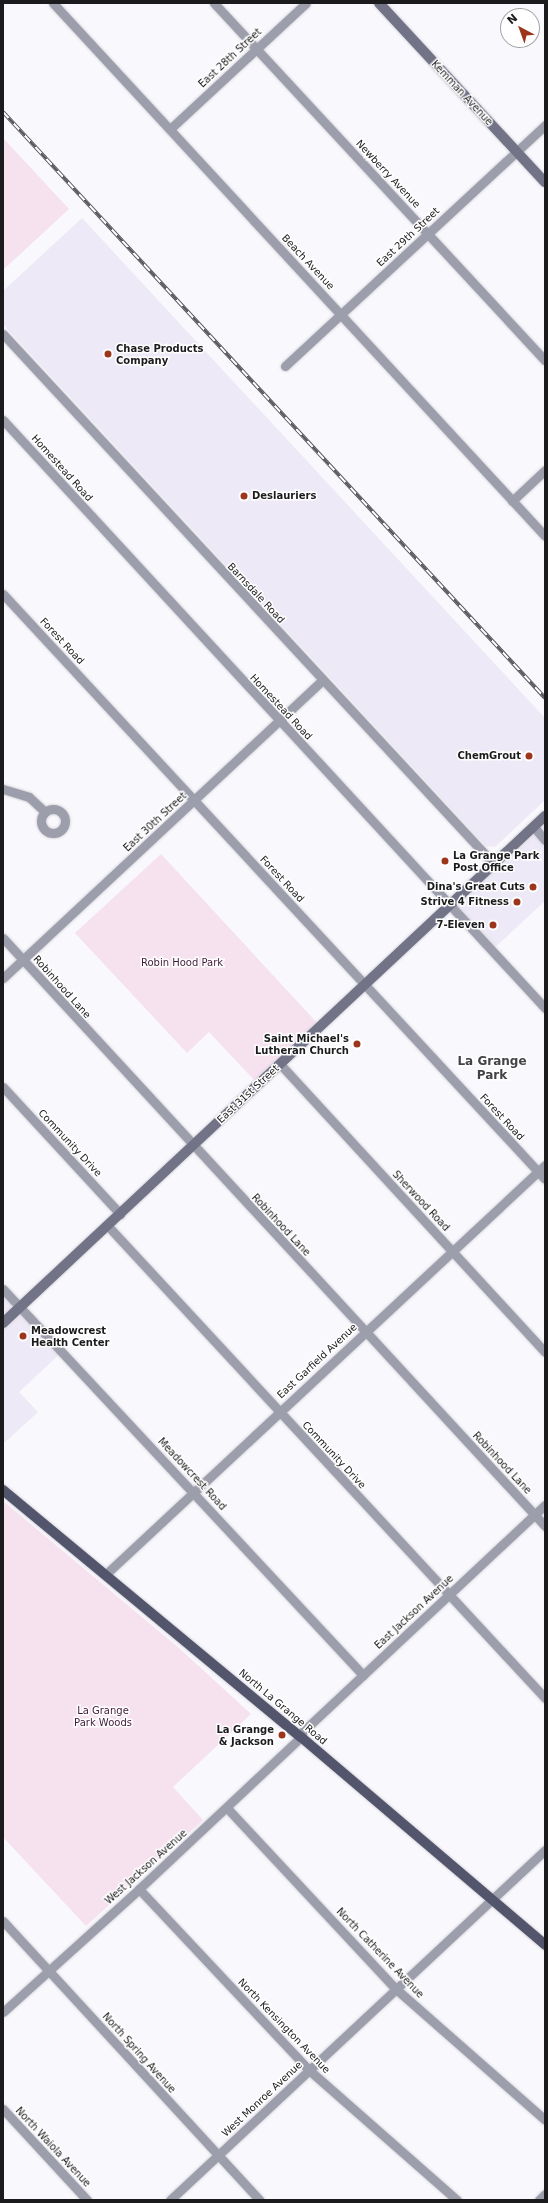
<!DOCTYPE html>
<style>
body{margin:0}
#map{position:relative;width:548px;height:2203px;overflow:hidden;background:#f9f8fd;font-family:"DejaVu Sans",sans-serif}
div>[style]{position:absolute}
[style*='--x']{left:calc(var(--x)*1px);top:calc(var(--y)*1px);width:calc(var(--w)*1px);rotate:calc(var(--a)*1deg)}
.built>*{inset:0;background:#ede9f6}
.green>*{inset:0;background:#f6e1ef}
.roads{filter:drop-shadow(0 0 1px #d5d4d9) drop-shadow(0 0 1px #d5d4d9)}
.street>*{height:9px;margin:-4.5px;padding:0 4.5px;transform-origin:4.5px;border-radius:4.5px;background:#9d9eac}
.street>.ring{margin:-4.5px;padding:0;box-sizing:content-box;background:none;border:9px solid #9d9eac;border-radius:50%}
.secondary>*{height:10px;margin:-5px;padding:0 5px;transform-origin:5px;border-radius:5px;background:#727387}
.primary>*{height:10px;margin:-5px;padding:0 5px;transform-origin:5px;border-radius:5px;background:#53556c}
.rail>*{height:4px;margin-top:-2px;transform-origin:0;background:repeating-linear-gradient(90deg,#fff 0 8px,#565558 0 16px);box-sizing:border-box;border-block:1px solid #565558}
.dots>*{width:11px;height:11px;translate:-50% -50%;box-sizing:border-box;border:2px solid #fff;border-radius:50%}
span{translate:-50% -50%;white-space:nowrap;text-align:center;line-height:1.15;-webkit-text-stroke:3px #fff;paint-order:stroke}
.street-label{font-size:10px;color:#1b1a1c}
.poi-label{font-size:10px;color:#1b1a1c;font-weight:700}
.left{translate:0 -50%;text-align:left}
.right{translate:-100% -50%;text-align:right}
.park-label{font-size:10px;color:#421a38}
.quarter-label{font-size:12px;color:#434247;font-weight:700}
.frame{position:absolute;inset:0;border:4px solid #1b1a1c;pointer-events:none}
.north{position:absolute;left:500px;top:8px;width:40px;height:40px;box-sizing:border-box;background:#fff;border:1px solid #a4a3a4;border-radius:50%;rotate:319deg;font-size:11px;font-weight:700;line-height:16px;text-align:center;color:#1b1a1c}
.north::after{content:'';display:block;margin:auto;width:14px;height:18px;background:#9d351d;clip-path:polygon(50% 0,100% 100%,50% 72%,0 100%)}
</style>
<div id="map">
<div class="built">
<div style="clip-path:polygon(82px 218px,545px 718px,545px 800px,495px 847px,486px 846px,3px 324px,3px 291px)"></div>
<div style="clip-path:polygon(545px 822px,545px 901px,489px 953px,451px 910px)"></div>
<div style="clip-path:polygon(3px 1285px,20px 1303px,3px 1319px)"></div>
<div style="clip-path:polygon(23px 1308px,63px 1351px,19px 1392px,38px 1412px,3px 1444px,3px 1327px)"></div>
</div>
<div class="green">
<div style="clip-path:polygon(3px 138px,69px 209px,3px 270px)"></div>
<div style="clip-path:polygon(161px 854px,319px 1025px,256px 1082px,209px 1032px,187px 1053px,75px 933px)"></div>
<div style="clip-path:polygon(3px 1501px,179px 1648px,251px 1714px,173px 1787px,203px 1820px,86px 1926px,3px 1837px)"></div>
</div>
<div class="roads">
<div class="street">
<div style="--x:53;--y:3;--w:725;--a:47.29"></div>
<div style="--x:214;--y:3;--w:487;--a:47.2"></div>
<div style="--x:170;--y:129;--w:185;--a:-42.8"></div>
<div style="--x:3;--y:334;--w:722;--a:47.19"></div>
<div style="--x:285;--y:366;--w:355;--a:-42.8"></div>
<div style="--x:3;--y:420;--w:800;--a:47.33"></div>
<div style="--x:512;--y:501;--w:45;--a:-43.2"></div>
<div style="--x:3;--y:594;--w:797;--a:47.19"></div>
<div style="--x:3;--y:789;--w:27;--a:17"></div>
<div style="--x:29;--y:797;--w:22;--a:43"></div>
<div class="ring" style="left:41px;top:809px;width:15px;height:15px"></div>
<div style="--x:534;--y:827;--w:17;--a:50"></div>
<div style="--x:3;--y:938;--w:800;--a:47.33"></div>
<div style="--x:3;--y:978;--w:436;--a:-43"></div>
<div style="--x:280;--y:1064;--w:391;--a:47.4"></div>
<div style="--x:3;--y:1087;--w:173;--a:47.3"></div>
<div style="--x:107;--y:1225;--w:645;--a:47.2"></div>
<div style="--x:3;--y:1289;--w:528;--a:47"></div>
<div style="--x:106;--y:1574;--w:600;--a:-42.97"></div>
<div style="--x:299;--y:1735;--w:337;--a:-43.1"></div>
<div style="--x:227;--y:1808;--w:248;--a:47"></div>
<div style="--x:396;--y:1989;--w:198;--a:41.3"></div>
<div style="--x:139;--y:1889;--w:248;--a:46.8"></div>
<div style="--x:309;--y:2070;--w:197;--a:41.3"></div>
<div style="--x:3;--y:1921;--w:379;--a:47.4"></div>
<div style="--x:3;--y:2012;--w:183;--a:-42.1"></div>
<div style="--x:139;--y:1889;--w:222;--a:-43.2"></div>
<div style="--x:3;--y:2109;--w:124;--a:47.3"></div>
<div style="--x:170;--y:2200;--w:513;--a:-43.03"></div>
<div style="--x:539;--y:2200;--w:8;--a:-45"></div>
</div>
<div class="secondary">
<div style="--x:379;--y:3;--w:244;--a:47.2"></div>
<div style="--x:3;--y:1323;--w:742;--a:-43.09"></div>
</div>
<div class="primary">
<div style="--x:3;--y:1490;--w:387;--a:39.7"></div>
<div style="--x:301;--y:1737;--w:321;--a:40.4"></div>
</div>
</div>
<div class="rail">
<div style="--x:3;--y:112;--w:798;--a:47.23"></div>
</div>
<div class="dots">
<div style="left:108px;top:354px;background:#9d351d"></div>
<div style="left:244px;top:496px;background:#9d351d"></div>
<div style="left:529px;top:756px;background:#9d351d"></div>
<div style="left:445px;top:861px;background:#9d351d"></div>
<div style="left:533px;top:887px;background:#9d351d"></div>
<div style="left:517px;top:902px;background:#9d351d"></div>
<div style="left:493px;top:925px;background:#9d351d"></div>
<div style="left:357px;top:1044px;background:#9d351d"></div>
<div style="left:23px;top:1336px;background:#9d351d"></div>
<div style="left:282px;top:1735px;background:#9d351d"></div>
</div>
<div class="street-label">
<span style="left:230px;top:58px;rotate:-43deg">East 28th Street</span>
<span style="left:462px;top:93px;rotate:47deg">Kemman Avenue</span>
<span style="left:388px;top:174px;rotate:47deg">Newberry Avenue</span>
<span style="left:408px;top:237px;rotate:-43deg">East 29th Street</span>
<span style="left:308px;top:262px;rotate:47deg">Beach Avenue</span>
<span style="left:62px;top:468px;rotate:48deg">Homestead Road</span>
<span style="left:256px;top:593px;rotate:47deg">Barnsdale Road</span>
<span style="left:62px;top:641px;rotate:47deg">Forest Road</span>
<span style="left:281px;top:707px;rotate:47deg">Homestead Road</span>
<span style="left:155px;top:822px;rotate:-43deg">East 30th Street</span>
<span style="left:282px;top:879px;rotate:47deg">Forest Road</span>
<span style="left:62px;top:987px;rotate:48deg">Robinhood Lane</span>
<span style="left:248px;top:1094px;rotate:-43deg">East 31st Street</span>
<span style="left:502px;top:1117px;rotate:47deg">Forest Road</span>
<span style="left:70px;top:1143px;rotate:47deg">Community Drive</span>
<span style="left:421px;top:1201px;rotate:47deg">Sherwood Road</span>
<span style="left:281px;top:1225px;rotate:47deg">Robinhood Lane</span>
<span style="left:317px;top:1361px;rotate:-43deg">East Garfield Avenue</span>
<span style="left:334px;top:1455px;rotate:47deg">Community Drive</span>
<span style="left:502px;top:1463px;rotate:47deg">Robinhood Lane</span>
<span style="left:192px;top:1474px;rotate:47deg">Meadowcrest Road</span>
<span style="left:414px;top:1612px;rotate:-43deg">East Jackson Avenue</span>
<span style="left:283px;top:1707px;rotate:40deg">North La Grange Road</span>
<span style="left:146px;top:1867px;rotate:-42deg">West Jackson Avenue</span>
<span style="left:380px;top:1953px;rotate:46deg">North Catherine Avenue</span>
<span style="left:284px;top:2026px;rotate:46deg">North Kensington Avenue</span>
<span style="left:139px;top:2053px;rotate:48deg">North Spring Avenue</span>
<span style="left:262px;top:2099px;rotate:-43deg">West Monroe Avenue</span>
<span style="left:53px;top:2147px;rotate:47deg">North Waiola Avenue</span>
</div>
<div class="poi-label">
<span class="left" style="left:116px;top:354px">Chase Products<br>Company</span>
<span class="left" style="left:252px;top:496px">Deslauriers</span>
<span class="right" style="left:521px;top:756px">ChemGrout</span>
<span class="left" style="left:453px;top:861px">La Grange Park<br>Post Office</span>
<span class="right" style="left:525px;top:887px">Dina's Great Cuts</span>
<span class="right" style="left:509px;top:902px">Strive 4 Fitness</span>
<span class="right" style="left:485px;top:925px">7-Eleven</span>
<span class="right" style="left:349px;top:1044px">Saint Michael's<br>Lutheran Church</span>
<span class="left" style="left:31px;top:1336px">Meadowcrest<br>Health Center</span>
<span class="right" style="left:274px;top:1735px">La Grange<br>&amp; Jackson</span>
</div>
<div class="park-label">
<span style="left:182px;top:963px">Robin Hood Park</span>
<span style="left:103px;top:1716px">La Grange<br>Park Woods</span>
</div>
<div class="quarter-label">
<span style="left:492px;top:1069px">La Grange<br>Park</span>
</div>
<div class="frame"></div>
<div class="north">N</div>
</div>
